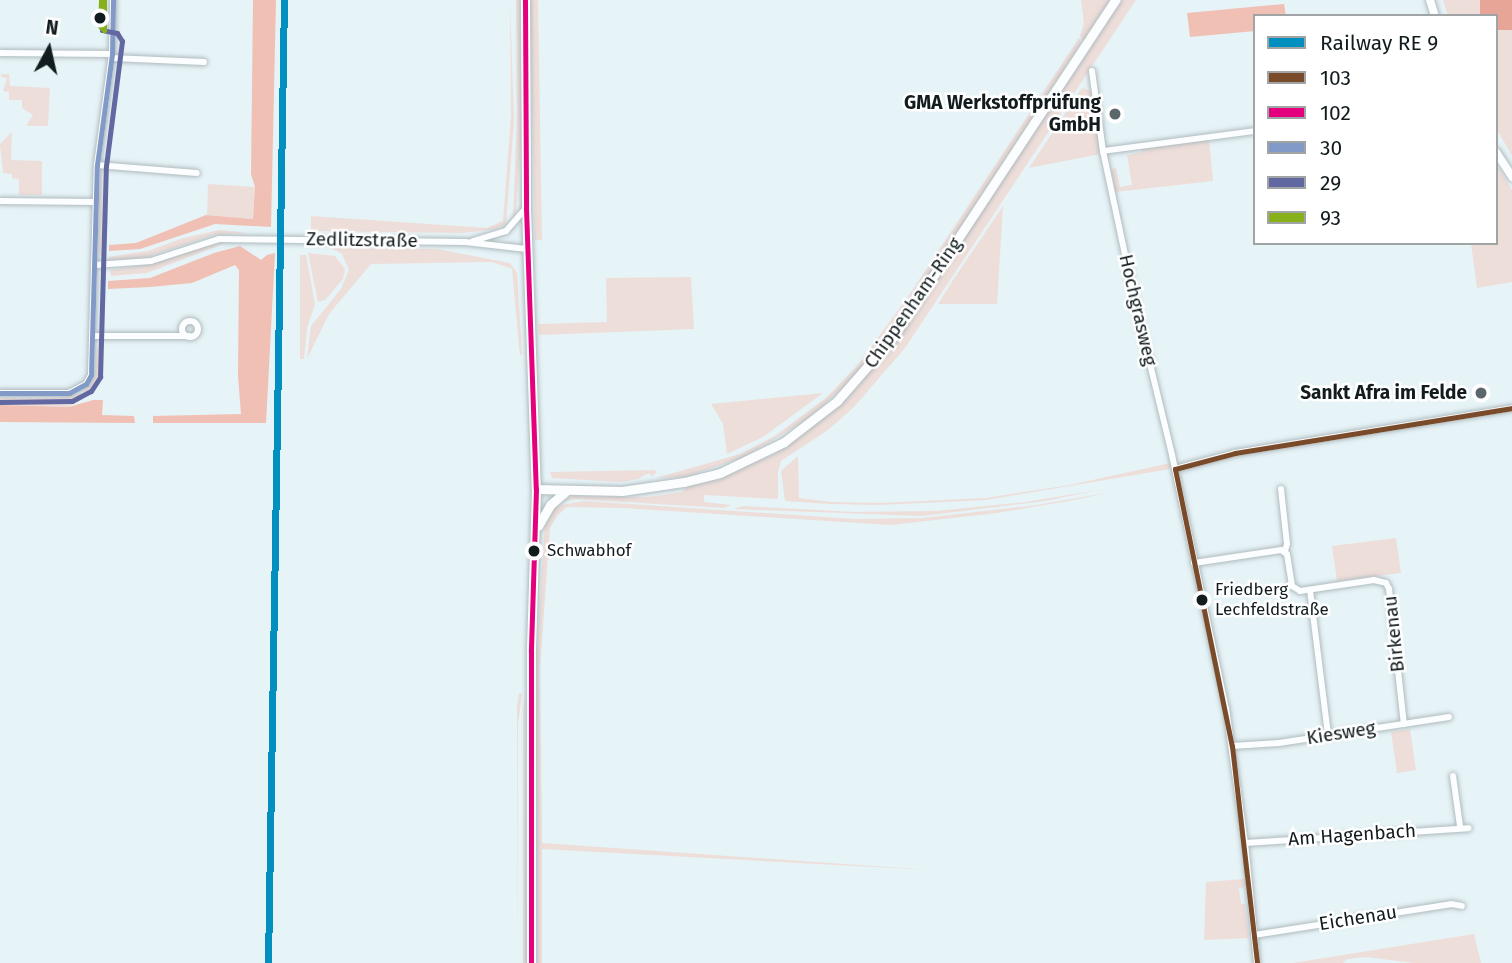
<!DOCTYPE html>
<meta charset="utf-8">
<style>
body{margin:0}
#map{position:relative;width:1512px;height:963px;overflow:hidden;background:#e6f3f7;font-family:"Fira Sans",sans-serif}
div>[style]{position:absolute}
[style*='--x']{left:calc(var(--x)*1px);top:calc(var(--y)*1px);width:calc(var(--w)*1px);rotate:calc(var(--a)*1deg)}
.green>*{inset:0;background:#eededa}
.forest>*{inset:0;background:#f0c0b4}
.water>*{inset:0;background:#e6a596}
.roads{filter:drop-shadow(0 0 2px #b0bbbe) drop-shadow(0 0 2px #b0bbbe)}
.street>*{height:6px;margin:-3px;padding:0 3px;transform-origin:3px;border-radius:3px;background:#fbfdfe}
.street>.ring{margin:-3px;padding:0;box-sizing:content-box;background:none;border:6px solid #fbfdfe;border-radius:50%}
.secondary>*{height:8px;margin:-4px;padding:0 4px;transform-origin:4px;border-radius:4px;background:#fbfdfe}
.primary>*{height:9px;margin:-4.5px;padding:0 4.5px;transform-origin:4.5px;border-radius:4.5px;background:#fbfdfe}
.bus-1>*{height:5px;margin:-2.5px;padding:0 2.5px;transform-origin:2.5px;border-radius:2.5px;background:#7a4b2a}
.bus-2>*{height:5px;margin:-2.5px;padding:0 2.5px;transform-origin:2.5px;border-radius:2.5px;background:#e5007d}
.bus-3>*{height:5px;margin:-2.5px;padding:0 2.5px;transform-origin:2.5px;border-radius:2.5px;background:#829ac7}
.bus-4>*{height:5px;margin:-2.5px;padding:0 2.5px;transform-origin:2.5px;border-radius:2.5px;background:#6268a2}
.bus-5>*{height:5px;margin:-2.5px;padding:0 2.5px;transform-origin:2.5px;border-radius:2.5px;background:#87b01a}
.rail-1>*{height:7px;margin:-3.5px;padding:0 3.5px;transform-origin:3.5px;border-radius:3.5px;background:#008fbf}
.dots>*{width:19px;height:19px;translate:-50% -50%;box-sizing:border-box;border:4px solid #fff;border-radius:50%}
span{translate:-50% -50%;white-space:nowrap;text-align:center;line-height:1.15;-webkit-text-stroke:5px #fff;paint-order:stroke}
.bus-label{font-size:17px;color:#121c1f}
.left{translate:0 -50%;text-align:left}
.poi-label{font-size:19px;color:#121c1f;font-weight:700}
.right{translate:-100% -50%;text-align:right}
.street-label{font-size:19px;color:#121c1f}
.legend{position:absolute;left:1253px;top:14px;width:245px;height:231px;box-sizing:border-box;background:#fff;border:2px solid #a0a4a5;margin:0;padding:9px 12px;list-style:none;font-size:21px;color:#121c1f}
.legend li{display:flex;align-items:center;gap:14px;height:35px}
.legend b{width:35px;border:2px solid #a0a4a5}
.north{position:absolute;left:14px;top:14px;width:70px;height:70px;-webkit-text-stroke:5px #fff;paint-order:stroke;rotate:8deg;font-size:19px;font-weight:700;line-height:28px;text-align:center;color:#121c1f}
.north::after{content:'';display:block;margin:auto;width:24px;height:32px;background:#121c1f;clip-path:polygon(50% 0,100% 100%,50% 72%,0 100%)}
</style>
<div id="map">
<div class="green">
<div style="clip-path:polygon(510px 0,514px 122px,506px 224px,496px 229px,462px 233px,311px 231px,311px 216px,487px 228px,503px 221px,511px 116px)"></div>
<div style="clip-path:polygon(516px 0,520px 0,522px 127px,516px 210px,513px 220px,517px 117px)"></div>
<div style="clip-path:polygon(530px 0,538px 0,542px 240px,535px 240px)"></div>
<div style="clip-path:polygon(1081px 0,1110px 0,1083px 42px,1080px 36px,1084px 23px)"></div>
<div style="clip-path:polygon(1122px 0,1136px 0,905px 348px,854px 407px,828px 430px,781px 461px,778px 472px,778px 499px,704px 495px,704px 502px,731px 505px,724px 508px,576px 499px,560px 502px,574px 496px,648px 497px,682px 492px,686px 487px,716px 478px,775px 454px,847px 398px,903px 330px)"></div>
<div style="clip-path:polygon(1443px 0,1480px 0,1480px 16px,1448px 16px)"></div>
<div style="clip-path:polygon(1505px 28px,1512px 30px,1512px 156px,1496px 128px,1496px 30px)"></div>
<div style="clip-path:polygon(1079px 38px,1081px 43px,966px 219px,893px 328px,851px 380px,809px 418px,744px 457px,685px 477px,656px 478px,740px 454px,775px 436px,827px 397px,857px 366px,908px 297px)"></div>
<div style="clip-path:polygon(1px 74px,9px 74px,10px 86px,50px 88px,48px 126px,26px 126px,33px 115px,22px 108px,22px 100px,9px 100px,9px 92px,3px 91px,7px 78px,1px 77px)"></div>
<div style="clip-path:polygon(1082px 88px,1092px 91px,1100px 154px,1029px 168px)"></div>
<div style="clip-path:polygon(12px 132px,11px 160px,42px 161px,42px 195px,19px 195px,19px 179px,12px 178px,12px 174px,3px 173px,0 144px)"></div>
<div style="clip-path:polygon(1209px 139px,1213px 181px,1115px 192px,1111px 169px,1116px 168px,1120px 187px,1132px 185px,1127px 155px,1142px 152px,1141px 146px)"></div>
<div style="clip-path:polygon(1496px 164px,1512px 190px,1512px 282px,1477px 288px,1471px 243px,1496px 243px)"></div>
<div style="clip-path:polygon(102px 170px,103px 259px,99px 254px,99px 175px)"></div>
<div style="clip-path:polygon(208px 184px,255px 187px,253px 219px,207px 215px)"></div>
<div style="clip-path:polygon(1003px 206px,997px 304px,938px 304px,953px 280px)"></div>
<div style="clip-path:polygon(220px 230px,248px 233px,213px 235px,147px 257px,107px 262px,109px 257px,148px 251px,183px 238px)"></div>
<div style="clip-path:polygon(228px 242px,147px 273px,111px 276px,110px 270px,153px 264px,196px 248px)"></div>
<div style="clip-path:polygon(331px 248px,437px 249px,510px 263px,517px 273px,522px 354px,520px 356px,512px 269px,492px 262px,371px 264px,329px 314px,307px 359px,311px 326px,341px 289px,349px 270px,342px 254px)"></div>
<div style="clip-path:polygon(308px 253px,335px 256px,345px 269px,343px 279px,325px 300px,318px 302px)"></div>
<div style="clip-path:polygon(300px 255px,306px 255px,315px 304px,307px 328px,304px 359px,300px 359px)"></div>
<div style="clip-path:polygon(691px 277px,694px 329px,539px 335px,538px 324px,607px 322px,606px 278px)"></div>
<div style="clip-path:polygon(101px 341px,99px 378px,86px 396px,69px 407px,0 405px,0 398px,57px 398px,83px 393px,95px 377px,97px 348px)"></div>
<div style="clip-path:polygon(823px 393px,763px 437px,727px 454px,723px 424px,711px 404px)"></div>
<div style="clip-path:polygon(798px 456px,799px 498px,831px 502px,880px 503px,986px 498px,1070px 485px,1170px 463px,1170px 469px,986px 500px,879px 505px,830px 504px,785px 501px,781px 471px)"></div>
<div style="clip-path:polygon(654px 470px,657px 472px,651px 477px,650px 474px,646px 474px,638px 479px,621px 482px,552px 478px,550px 472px)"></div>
<div style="clip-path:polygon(1098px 490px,1045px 501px,921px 516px,733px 509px,743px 506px,854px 512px,936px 511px,1026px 502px)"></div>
<div style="clip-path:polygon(1111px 492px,1069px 501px,997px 513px,890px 525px,623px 508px,567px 507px,557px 516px,550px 528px,540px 668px,542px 843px,930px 870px,542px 849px,542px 963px,537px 963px,537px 655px,545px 521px,551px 507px,584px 501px,854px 519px,923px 518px,1037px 505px)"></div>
<div style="clip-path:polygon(1396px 538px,1401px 573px,1337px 581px,1332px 546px)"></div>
<div style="clip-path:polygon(519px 693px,522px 694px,518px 724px,517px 963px,517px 706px)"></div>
<div style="clip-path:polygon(525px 695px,527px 963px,523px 963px,523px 711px)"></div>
<div style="clip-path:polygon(1410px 729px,1416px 770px,1397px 773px,1391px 732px)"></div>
<div style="clip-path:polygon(1244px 879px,1245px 887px,1239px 888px,1241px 904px,1245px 904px,1249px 938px,1204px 940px,1206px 882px)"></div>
<div style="clip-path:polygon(1474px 934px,1481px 963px,1414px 963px,1366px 957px,1347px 959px,1343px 963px,1293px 963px)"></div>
</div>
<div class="forest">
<div style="clip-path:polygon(253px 0,276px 0,271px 227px,215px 224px,140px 249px,109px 251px,109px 245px,136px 243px,206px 215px,253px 219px,255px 187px,251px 174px)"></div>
<div style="clip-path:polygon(1284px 4px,1286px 16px,1255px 16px,1255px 31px,1190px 37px,1187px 13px)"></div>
<div style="clip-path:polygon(240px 246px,261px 260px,267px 255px,275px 253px,266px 423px,153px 423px,153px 416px,241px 414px,238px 376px,239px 270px,235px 265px,192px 283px,150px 287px,108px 289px,108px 281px,150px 278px,214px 253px)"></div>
<div style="clip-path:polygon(93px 400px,103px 400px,102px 415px,134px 416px,135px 423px,0 422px,0 405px,69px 407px)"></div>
</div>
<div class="water">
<div style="clip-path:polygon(1480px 0,1512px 0,1512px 30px,1496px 30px,1496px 16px,1480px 16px)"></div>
</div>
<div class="roads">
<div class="street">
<div style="--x:0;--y:53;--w:112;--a:0.5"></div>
<div style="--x:112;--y:58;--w:92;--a:2.5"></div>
<div style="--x:1092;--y:71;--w:81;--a:82.2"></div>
<div style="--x:1103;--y:151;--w:158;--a:78"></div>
<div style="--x:1136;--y:306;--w:153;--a:76.4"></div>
<div style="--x:1172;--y:455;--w:259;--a:78"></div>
<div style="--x:1226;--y:708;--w:136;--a:82"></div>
<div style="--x:1245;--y:843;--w:121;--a:84.3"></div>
<div style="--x:1103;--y:151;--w:153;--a:-7.5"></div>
<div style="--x:97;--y:165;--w:100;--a:4.6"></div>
<div style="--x:0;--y:201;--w:95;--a:0.6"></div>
<div style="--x:473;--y:241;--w:34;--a:-17"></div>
<div style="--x:506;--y:231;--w:30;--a:-49"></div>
<div style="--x:95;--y:265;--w:56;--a:-4.1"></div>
<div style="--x:151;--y:261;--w:71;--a:-17.9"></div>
<div style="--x:219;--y:239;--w:246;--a:0.7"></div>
<div style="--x:465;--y:242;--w:62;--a:6.4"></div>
<div class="ring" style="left:182px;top:321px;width:10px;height:10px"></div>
<div style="--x:93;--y:336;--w:96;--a:0"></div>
<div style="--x:0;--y:393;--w:69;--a:0"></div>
<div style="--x:69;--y:393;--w:19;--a:-28"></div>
<div style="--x:86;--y:384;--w:10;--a:-61"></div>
<div style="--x:91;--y:375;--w:210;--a:-88.4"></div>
<div style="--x:97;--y:165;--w:112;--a:-82.3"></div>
<div style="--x:112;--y:54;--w:54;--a:-88.9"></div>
<div style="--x:1175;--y:469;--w:62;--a:-14.9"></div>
<div style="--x:1235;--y:453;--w:281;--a:-9.2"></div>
<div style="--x:1281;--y:489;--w:55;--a:83.8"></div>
<div style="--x:1287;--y:544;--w:7;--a:106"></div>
<div style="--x:1194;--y:563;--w:88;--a:-8.5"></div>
<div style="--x:1281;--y:550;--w:7;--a:34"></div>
<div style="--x:1287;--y:554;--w:32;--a:81"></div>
<div style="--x:1292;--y:586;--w:9;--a:32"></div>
<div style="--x:1300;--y:591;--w:75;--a:-8.5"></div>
<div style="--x:1374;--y:580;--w:12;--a:14"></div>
<div style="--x:1386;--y:583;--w:7;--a:63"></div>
<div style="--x:1389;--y:589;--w:136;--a:83.7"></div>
<div style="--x:1310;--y:590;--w:146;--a:82.9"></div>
<div style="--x:1232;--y:746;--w:47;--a:-3.7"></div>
<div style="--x:1279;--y:743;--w:172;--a:-8.7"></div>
<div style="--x:1453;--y:776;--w:50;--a:82"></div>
<div style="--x:1245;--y:843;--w:224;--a:-3.8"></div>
<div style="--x:1254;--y:935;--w:199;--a:-8.9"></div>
<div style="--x:1451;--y:904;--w:11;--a:10"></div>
</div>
<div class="secondary">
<div style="--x:1430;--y:0;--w:17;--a:73"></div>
<div style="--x:1496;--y:152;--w:30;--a:57"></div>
</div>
<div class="primary">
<div style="--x:525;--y:0;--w:208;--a:89.7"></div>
<div style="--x:526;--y:208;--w:281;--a:88"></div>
<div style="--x:536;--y:489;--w:163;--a:91.8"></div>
<div style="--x:531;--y:652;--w:311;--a:90"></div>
<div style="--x:536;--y:489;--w:86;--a:1.3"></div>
<div style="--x:622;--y:491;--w:63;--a:-8.3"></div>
<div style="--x:684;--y:482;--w:37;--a:-14"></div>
<div style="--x:720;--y:473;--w:71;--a:-25.8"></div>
<div style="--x:784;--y:442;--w:67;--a:-37.7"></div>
<div style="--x:837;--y:401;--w:85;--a:-48.8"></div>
<div style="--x:893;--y:337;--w:404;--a:-56.6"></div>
<div style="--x:538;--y:526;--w:24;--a:-60"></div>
<div style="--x:550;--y:505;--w:23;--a:-41"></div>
</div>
</div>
<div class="bus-1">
<div style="--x:1175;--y:469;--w:283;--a:78.4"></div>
<div style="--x:1232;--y:746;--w:218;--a:83.4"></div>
<div style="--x:1175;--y:469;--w:62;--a:-14.9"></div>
<div style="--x:1235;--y:453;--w:281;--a:-9.2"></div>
</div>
<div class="bus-2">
<div style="--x:525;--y:0;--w:208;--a:89.7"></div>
<div style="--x:526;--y:208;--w:281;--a:88"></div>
<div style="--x:536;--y:489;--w:163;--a:91.8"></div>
<div style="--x:531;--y:652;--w:311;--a:90"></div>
</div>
<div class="bus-3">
<div style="--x:0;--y:393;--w:69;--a:0"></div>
<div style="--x:69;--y:393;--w:19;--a:-28"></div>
<div style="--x:86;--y:384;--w:10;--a:-61"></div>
<div style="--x:91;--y:375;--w:210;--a:-88.4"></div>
<div style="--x:97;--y:165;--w:112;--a:-82.3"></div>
<div style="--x:112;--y:54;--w:54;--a:-88.9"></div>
</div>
<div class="bus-4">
<div style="--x:0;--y:402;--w:72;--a:-0.8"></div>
<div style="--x:72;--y:401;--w:21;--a:-28"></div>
<div style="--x:91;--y:391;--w:17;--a:-57"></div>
<div style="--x:100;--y:377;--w:211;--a:-88.4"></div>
<div style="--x:106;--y:166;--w:126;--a:-82.7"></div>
<div style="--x:122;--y:41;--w:9;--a:-122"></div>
<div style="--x:117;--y:33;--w:15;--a:-169"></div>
<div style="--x:102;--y:30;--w:18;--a:-96"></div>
</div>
<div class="bus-5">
<div style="--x:101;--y:0;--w:26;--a:92"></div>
<div style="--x:100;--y:26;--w:6;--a:45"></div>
<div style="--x:104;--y:30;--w:30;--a:-90"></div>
</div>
<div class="rail-1">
<div style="--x:268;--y:963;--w:963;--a:-89.05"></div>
</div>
<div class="dots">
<div style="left:100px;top:18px;background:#121c1f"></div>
<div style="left:1115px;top:114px;background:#5c676b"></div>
<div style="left:1481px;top:393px;background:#5c676b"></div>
<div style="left:534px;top:551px;background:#121c1f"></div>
<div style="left:1202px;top:600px;background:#121c1f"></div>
</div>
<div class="bus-label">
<span class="left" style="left:547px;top:551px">Schwabhof</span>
<span class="left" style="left:1215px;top:600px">Friedberg<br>Lechfeldstraße</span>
</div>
<div class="poi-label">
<span class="right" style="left:1101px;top:114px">GMA Werkstoffprüfung<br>GmbH</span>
<span class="right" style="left:1467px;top:393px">Sankt Afra im Felde</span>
</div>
<div class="street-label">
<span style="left:362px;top:240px;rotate:1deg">Zedlitzstraße</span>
<span style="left:913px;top:303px;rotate:-55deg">Chippenham-Ring</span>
<span style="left:1138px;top:310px;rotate:77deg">Hochgrasweg</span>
<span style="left:1394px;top:634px;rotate:-96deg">Birkenau</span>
<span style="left:1341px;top:733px;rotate:-9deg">Kiesweg</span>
<span style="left:1352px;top:835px;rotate:-4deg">Am Hagenbach</span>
<span style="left:1358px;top:918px;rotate:-9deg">Eichenau</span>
</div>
<ul class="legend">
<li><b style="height:9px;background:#008fbf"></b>Railway RE 9</li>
<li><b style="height:9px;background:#7a4b2a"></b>103</li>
<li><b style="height:9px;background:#e5007d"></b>102</li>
<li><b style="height:9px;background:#829ac7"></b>30</li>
<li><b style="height:9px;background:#6268a2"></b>29</li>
<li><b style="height:9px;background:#87b01a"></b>93</li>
</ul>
<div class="north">N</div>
</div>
